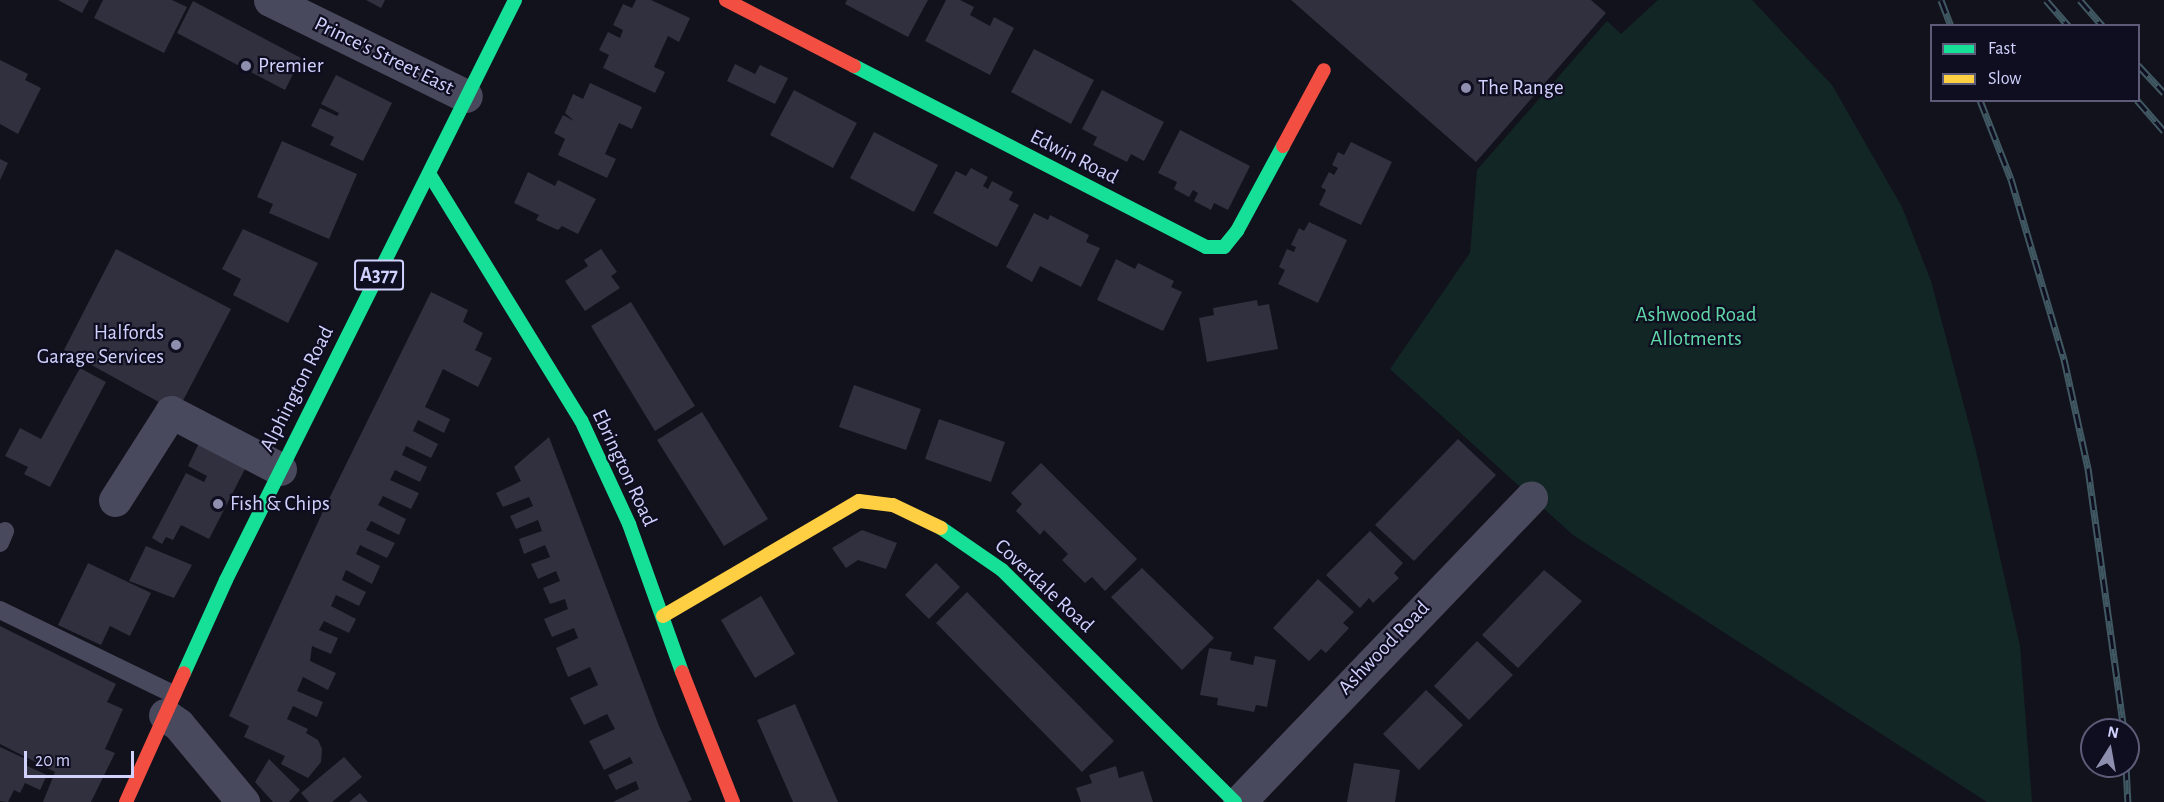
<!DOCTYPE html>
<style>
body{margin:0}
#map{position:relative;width:2164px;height:802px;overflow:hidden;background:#12121c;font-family:"Alegreya Sans",sans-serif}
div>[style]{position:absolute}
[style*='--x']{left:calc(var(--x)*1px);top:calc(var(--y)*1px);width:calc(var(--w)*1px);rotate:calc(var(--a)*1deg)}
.green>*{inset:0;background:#122725}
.building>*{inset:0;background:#30303e}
.lane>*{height:18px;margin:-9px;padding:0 9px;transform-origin:9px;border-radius:9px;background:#48495d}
.street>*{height:33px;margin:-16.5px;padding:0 16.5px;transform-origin:16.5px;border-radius:16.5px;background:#48495d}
.fast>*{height:14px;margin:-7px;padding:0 7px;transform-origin:7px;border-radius:7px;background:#16e098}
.slow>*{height:14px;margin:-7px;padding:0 7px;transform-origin:7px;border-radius:7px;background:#ffcf43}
.jam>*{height:14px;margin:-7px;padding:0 7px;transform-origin:7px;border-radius:7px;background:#f24e42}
.rail>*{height:7px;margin-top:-3.5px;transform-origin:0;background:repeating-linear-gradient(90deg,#0f0e20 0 14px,#405862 0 28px);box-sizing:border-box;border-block:2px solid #405862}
.dots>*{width:16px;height:16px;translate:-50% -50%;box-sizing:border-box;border:3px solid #0f0e20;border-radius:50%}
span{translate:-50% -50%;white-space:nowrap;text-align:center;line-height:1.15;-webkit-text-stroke:4.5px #0f0e20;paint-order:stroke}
.shield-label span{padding:2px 4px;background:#0f0e20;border:2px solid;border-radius:4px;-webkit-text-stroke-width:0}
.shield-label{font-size:20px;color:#d0d1fd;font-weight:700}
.street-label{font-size:21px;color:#d0d1fd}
.poi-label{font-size:21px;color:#d0d1fd}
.left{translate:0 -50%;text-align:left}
.right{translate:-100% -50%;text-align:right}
.park-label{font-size:21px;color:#60d8a9}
.legend{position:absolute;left:1930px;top:24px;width:210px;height:78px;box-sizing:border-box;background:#0f0e20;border:2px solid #5c5c78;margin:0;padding:8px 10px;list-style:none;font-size:18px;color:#d0d1fd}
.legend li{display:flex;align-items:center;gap:12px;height:30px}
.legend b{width:30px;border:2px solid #5c5c78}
.north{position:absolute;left:2080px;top:718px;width:60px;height:60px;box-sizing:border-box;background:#0f0e20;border:2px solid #5c5c78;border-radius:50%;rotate:11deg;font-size:16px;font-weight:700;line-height:24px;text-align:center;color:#d0d1fd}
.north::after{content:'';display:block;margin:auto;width:21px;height:27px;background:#8e8eae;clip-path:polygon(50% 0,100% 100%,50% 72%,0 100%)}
.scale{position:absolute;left:24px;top:751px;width:110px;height:27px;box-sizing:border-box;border:3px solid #d0d1fd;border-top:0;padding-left:8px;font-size:18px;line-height:21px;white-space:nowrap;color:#d0d1fd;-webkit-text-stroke:4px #0f0e20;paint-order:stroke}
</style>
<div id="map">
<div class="green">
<div style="clip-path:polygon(1658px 0,1752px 0,1832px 85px,1902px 207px,1931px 281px,1976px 451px,2020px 646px,2032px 802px,1987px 802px,1573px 535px,1390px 369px,1470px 253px,1477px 170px,1607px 21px,1621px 34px)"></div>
</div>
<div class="building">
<div style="clip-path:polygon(58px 0,89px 0,82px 13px)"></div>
<div style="clip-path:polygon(103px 0,172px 0,187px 7px,164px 53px,94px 18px)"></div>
<div style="clip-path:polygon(366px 0,385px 0,381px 8px)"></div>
<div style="clip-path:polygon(636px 0,651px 0,690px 18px,679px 42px,668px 36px,654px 67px,665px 72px,655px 93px,603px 68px,609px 55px,599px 50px,608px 32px,620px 38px,623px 30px,613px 25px,623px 4px,632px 8px)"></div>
<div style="clip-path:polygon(847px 0,928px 0,908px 37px,845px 4px)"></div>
<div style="clip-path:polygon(946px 0,960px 0,974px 7px,970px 15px,990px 26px,994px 17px,1014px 28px,990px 75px,925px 41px)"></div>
<div style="clip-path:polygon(1291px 0,1591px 0,1606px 13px,1476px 162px)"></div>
<div style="clip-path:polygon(193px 1px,301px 58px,285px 90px,177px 33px)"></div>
<div style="clip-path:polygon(1034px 49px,1094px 80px,1071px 124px,1011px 92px)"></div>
<div style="clip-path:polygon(0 60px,28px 74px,25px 80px,41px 88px,18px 134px,0 124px)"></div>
<div style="clip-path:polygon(735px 64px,755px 74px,760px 65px,788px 78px,775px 104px,727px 81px)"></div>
<div style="clip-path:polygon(336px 75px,392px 103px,363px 161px,330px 145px,334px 137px,311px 126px,320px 108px,337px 116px,339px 113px,321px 104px)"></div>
<div style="clip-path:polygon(590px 83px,642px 107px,632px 129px,619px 123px,605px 154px,616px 159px,607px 178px,558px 155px,565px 139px,554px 133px,563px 115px,574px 121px,565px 113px,573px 94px,583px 99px)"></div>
<div style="clip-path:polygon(794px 90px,857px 123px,833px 168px,770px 135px)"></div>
<div style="clip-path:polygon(1102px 90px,1164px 122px,1144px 161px,1131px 154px,1127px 162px,1093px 145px,1097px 137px,1082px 129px)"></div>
<div style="clip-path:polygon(1180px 130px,1250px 166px,1228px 210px,1214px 203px,1211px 210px,1194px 201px,1198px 193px,1193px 190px,1189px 197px,1174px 189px,1177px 182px,1158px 173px)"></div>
<div style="clip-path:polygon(874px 132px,938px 165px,914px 212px,850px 178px)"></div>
<div style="clip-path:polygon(282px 141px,357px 174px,329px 239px,269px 213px,273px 204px,257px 197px)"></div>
<div style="clip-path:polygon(1351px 142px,1392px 162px,1361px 225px,1319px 205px,1326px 190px,1321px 187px,1329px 172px,1334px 175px,1338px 168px,1332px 165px,1338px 152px,1344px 155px)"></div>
<div style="clip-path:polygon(0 159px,8px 163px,0 180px)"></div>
<div style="clip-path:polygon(971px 168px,988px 177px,983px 186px,988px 189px,992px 181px,1013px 192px,1009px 200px,1019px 205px,997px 247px,933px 213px,956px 171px,966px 176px)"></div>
<div style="clip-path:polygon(528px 172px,555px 186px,558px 180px,596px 199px,578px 234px,562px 226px,558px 230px,536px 220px,539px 215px,514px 203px)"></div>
<div style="clip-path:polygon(1034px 213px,1048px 220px,1050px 215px,1089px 235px,1086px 242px,1100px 248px,1081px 287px,1040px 266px,1032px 282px,1006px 267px)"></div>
<div style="clip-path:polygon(1309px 222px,1347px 240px,1318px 303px,1278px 284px,1285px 270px,1279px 267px,1287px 249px,1294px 252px,1296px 247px,1291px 245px,1299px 228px,1304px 231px)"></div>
<div style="clip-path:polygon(243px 229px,318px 263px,288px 323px,233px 295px,241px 279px,222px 269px)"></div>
<div style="clip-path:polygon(116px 249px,231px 309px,177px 412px,64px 350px)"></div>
<div style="clip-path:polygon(601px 249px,617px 272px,611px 276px,620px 288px,585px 311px,565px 281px,588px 266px,584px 260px)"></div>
<div style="clip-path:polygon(1116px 259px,1135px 269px,1138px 263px,1174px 281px,1171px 287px,1182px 292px,1163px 331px,1097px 300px)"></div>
<div style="clip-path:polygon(431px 292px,468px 310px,463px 322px,483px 333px,475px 350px,492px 358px,478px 387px,443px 369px,425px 407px,450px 419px,444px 433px,418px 420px,413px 431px,438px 444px,431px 458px,406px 446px,402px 455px,427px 467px,420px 482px,395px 470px,390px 480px,419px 493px,411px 509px,383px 496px,378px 505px,406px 519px,399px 535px,371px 521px,366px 530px,395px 543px,387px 558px,360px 545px,356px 554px,380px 566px,372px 584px,346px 570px,342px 580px,366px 592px,359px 606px,336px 595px,331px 606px,356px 619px,349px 633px,324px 621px,319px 630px,338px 638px,331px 654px,312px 646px,310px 661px,336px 673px,328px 690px,303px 677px,297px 691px,323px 702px,317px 717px,293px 706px,287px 719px,308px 729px,306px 733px,318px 740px,322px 749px,321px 762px,308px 778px,281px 764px,285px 756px,244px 737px,249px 726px,229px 716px,324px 509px)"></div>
<div style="clip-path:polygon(1257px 300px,1258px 306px,1269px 304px,1278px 349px,1207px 362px,1199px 318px,1214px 315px,1213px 308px)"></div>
<div style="clip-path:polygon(631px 302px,695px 406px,655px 431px,591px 326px)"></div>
<div style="clip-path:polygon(80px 368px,106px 382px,50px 487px,24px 474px,28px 467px,5px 456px,20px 428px,41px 439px)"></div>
<div style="clip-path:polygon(854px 385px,921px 409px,906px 450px,839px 427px)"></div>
<div style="clip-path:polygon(702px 412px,768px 519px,724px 546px,657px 440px)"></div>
<div style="clip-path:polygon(939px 419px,1005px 442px,991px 482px,925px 459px)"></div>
<div style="clip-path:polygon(549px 437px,659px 726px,692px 800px,687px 802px,613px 802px,639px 789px,636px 781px,616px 790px,608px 775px,633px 763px,630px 757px,604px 770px,589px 741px,615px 729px,607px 714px,584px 725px,570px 698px,598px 685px,590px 667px,568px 677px,556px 648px,578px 638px,574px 628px,552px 637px,544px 619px,568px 609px,565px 599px,550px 604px,543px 588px,560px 581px,556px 571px,538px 579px,531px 564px,550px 557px,545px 545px,524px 554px,519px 539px,542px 531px,538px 520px,516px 529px,510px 516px,533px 506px,529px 497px,503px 507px,496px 493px,521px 481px,514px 467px)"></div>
<div style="clip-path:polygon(1458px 439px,1496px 475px,1414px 561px,1375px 525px)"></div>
<div style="clip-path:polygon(200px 441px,247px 465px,209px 539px,181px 525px,173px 540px,166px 537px,162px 544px,152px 538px,186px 473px,204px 482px,207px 476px,188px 466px)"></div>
<div style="clip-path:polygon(1041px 463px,1137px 559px,1105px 591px,1092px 577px,1085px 583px,1062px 560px,1068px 554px,1044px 530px,1040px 535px,1016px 511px,1022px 504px,1011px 493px)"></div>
<div style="clip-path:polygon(862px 530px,897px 543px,886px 569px,858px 560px,846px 568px,832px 548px)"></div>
<div style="clip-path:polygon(1370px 531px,1403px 563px,1394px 573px,1399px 578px,1373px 603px,1369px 598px,1360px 608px,1326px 575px)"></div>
<div style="clip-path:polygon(146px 546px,192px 565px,174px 598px,129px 581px)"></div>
<div style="clip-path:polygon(88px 563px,151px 593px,130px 636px,110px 626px,101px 645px,58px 625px)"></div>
<div style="clip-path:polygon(936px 563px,960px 587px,929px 619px,905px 595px)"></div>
<div style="clip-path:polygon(1142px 568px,1214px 638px,1182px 670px,1111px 597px)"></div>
<div style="clip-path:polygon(1544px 570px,1582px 601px,1518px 668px,1482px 635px)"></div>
<div style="clip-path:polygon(1318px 579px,1354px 612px,1343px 623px,1349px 628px,1326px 653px,1321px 649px,1309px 661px,1273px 628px)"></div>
<div style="clip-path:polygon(967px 592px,1114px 741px,1082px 772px,936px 623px)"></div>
<div style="clip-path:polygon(761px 596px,795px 654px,755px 678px,721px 620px)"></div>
<div style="clip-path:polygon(0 626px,116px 684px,107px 702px,123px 709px,105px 749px,115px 753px,91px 802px,43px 802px,55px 772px,0 744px)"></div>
<div style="clip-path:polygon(1477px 641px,1513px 675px,1469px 720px,1434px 686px)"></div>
<div style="clip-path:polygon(1209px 648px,1232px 652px,1230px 660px,1253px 665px,1255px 656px,1276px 660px,1267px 707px,1256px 705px,1254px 712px,1217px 705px,1218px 698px,1200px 695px)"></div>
<div style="clip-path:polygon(1426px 690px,1463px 725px,1419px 770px,1383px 734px)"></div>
<div style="clip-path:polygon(795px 704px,838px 802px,793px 802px,757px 720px)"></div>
<div style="clip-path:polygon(0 747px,28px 760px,25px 765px,47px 775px,40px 790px,25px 783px,20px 793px,14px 790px,8px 802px,0 801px)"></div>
<div style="clip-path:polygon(344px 757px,362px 777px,332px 802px,309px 802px,301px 793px)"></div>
<div style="clip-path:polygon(269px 759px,300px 790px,289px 802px,273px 802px,255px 782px)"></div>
<div style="clip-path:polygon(1354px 763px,1400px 770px,1395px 802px,1347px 802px)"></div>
<div style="clip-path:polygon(1116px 766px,1119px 778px,1143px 771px,1153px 802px,1081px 802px,1076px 788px,1092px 783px,1089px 775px)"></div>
<div style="clip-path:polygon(360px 793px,368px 802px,349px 802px)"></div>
</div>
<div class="lane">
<div style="--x:0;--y:543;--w:13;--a:-67"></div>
<div style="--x:0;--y:610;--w:192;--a:25.9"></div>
</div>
<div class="street">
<div style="--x:270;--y:0;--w:218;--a:26.1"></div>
<div style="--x:115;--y:500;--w:104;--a:-57.5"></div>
<div style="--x:171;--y:412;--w:123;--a:27.6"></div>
<div style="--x:165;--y:715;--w:16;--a:35"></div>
<div style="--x:178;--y:724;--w:102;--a:50.2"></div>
<div style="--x:1239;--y:802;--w:422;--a:-46.2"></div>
</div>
<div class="fast">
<div style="--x:854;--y:66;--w:396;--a:27.2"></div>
<div style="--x:1206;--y:247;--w:18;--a:0"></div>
<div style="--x:1224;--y:247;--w:21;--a:-51"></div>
<div style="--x:1237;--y:231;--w:97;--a:-61.6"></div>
<div style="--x:430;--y:175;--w:288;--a:58.4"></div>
<div style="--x:581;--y:420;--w:115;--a:65.2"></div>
<div style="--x:629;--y:524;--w:157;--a:70.3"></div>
<div style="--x:941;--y:528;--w:74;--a:34.5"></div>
<div style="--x:1002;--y:570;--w:329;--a:44.9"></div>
<div style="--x:184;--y:673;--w:102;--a:-65.7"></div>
<div style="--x:226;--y:580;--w:648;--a:-63.51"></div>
</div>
<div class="slow">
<div style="--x:663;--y:616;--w:227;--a:-30.4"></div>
<div style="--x:859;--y:501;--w:34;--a:7"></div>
<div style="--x:893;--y:505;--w:53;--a:25.6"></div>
</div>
<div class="jam">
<div style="--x:726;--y:0;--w:144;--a:27.3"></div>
<div style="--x:1283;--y:146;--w:86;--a:-61.7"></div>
<div style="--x:682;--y:672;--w:140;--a:68.6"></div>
<div style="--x:126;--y:802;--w:141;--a:-65.8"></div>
</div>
<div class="rail">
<div style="--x:1941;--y:0;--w:28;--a:69"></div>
<div style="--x:2046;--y:0;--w:35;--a:49"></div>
<div style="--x:2080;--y:0;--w:35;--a:49"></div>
<div style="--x:2138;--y:65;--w:38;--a:47"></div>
<div style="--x:1980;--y:100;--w:85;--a:68.6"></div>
<div style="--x:2011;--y:179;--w:188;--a:73.6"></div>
<div style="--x:2064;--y:359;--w:112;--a:77.6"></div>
<div style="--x:2088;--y:468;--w:264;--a:82.2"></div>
<div style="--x:2137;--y:100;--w:41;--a:48.9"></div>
<div style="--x:2126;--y:766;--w:36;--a:87"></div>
</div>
<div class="dots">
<div style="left:246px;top:66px;background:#8e8eae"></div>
<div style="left:1466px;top:88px;background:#8e8eae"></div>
<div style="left:176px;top:345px;background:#8e8eae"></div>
<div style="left:218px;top:504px;background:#8e8eae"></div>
</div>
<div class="shield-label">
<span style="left:379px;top:275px">A377</span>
</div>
<div class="street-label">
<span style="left:384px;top:56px;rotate:26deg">Prince's Street East</span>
<span style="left:1074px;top:157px;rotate:27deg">Edwin Road</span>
<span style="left:297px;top:389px;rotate:-63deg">Alphington Road</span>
<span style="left:624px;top:468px;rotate:65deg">Ebrington Road</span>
<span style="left:1044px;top:586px;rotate:43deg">Coverdale Road</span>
<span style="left:1384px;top:648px;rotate:-46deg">Ashwood Road</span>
</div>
<div class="poi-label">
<span class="left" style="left:258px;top:66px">Premier</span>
<span class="left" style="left:1478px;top:88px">The Range</span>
<span class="right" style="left:164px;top:345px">Halfords<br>Garage Services</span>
<span class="left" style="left:230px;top:504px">Fish &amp; Chips</span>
</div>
<div class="park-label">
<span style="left:1696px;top:327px">Ashwood Road<br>Allotments</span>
</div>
<ul class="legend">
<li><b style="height:8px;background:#16e098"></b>Fast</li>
<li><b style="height:8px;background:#ffcf43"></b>Slow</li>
</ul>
<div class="north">N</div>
<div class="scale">20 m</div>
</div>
